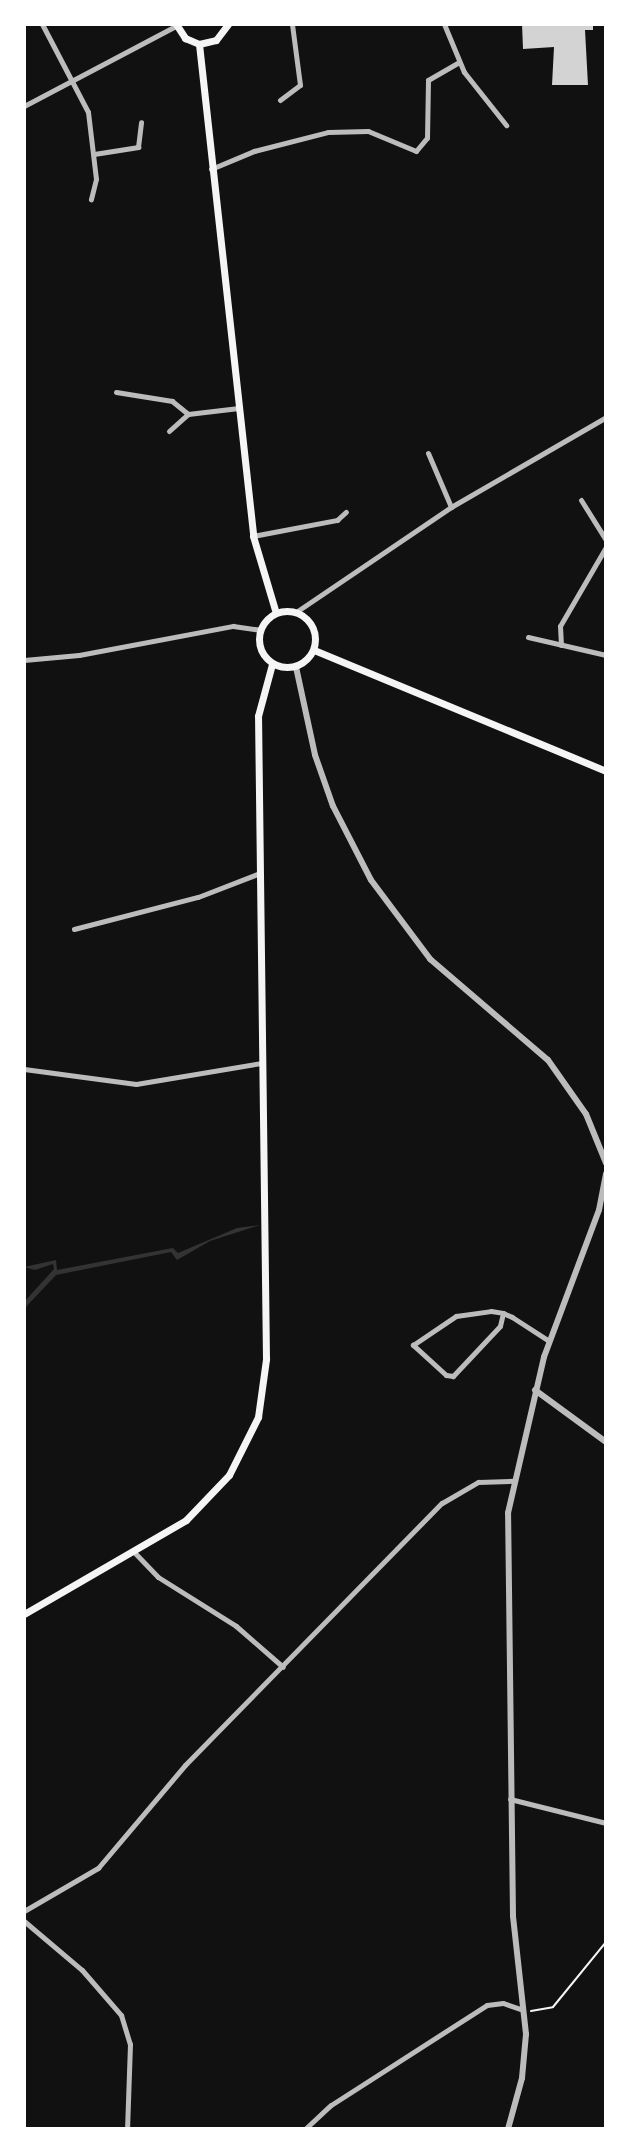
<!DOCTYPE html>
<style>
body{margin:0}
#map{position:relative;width:630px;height:2153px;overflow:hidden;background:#111;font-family:Manrope,sans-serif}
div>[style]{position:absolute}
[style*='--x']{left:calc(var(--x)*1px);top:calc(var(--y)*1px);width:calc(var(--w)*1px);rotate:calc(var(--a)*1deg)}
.water>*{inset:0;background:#333}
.building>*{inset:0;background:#d3d3d3}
.path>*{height:2px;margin:-1px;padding:0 1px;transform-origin:1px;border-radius:1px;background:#f5f5f5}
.minor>*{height:5px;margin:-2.5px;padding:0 2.5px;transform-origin:2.5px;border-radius:2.5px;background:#bcbcbc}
.tertiary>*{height:6px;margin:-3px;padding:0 3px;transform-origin:3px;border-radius:3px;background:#bcbcbc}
.secondary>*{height:7px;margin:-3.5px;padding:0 3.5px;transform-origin:3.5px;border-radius:3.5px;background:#f5f5f5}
.secondary>.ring{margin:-3.5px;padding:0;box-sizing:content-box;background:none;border:7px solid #f5f5f5;border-radius:50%}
span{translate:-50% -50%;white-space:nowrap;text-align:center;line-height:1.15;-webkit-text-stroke:7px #fff;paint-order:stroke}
.frame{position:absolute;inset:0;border:26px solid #fff;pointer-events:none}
</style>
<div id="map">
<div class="water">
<div style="clip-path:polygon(260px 1225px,210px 1241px,177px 1260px,171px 1252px,56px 1275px,24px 1309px,24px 1302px,54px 1269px,53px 1264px,35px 1270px,24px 1267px,56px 1260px,57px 1270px,173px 1248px,178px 1253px,237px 1228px)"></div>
</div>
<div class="building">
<div style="clip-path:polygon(522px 24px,593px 24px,593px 30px,585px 30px,588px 85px,552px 85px,554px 47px,523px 49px)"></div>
</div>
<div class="path">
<div style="--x:531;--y:2011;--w:22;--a:-10"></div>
<div style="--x:553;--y:2007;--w:84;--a:-50.8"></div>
</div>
<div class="minor">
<div style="--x:42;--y:24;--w:99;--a:62.4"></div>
<div style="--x:88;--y:112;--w:67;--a:83.2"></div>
<div style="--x:96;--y:179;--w:21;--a:104"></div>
<div style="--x:444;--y:24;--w:52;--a:67.4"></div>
<div style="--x:464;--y:72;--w:68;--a:51.6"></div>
<div style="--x:280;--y:100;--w:25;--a:-37"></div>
<div style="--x:300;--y:85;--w:62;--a:-97.5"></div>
<div style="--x:24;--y:106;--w:172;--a:-27.8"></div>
<div style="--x:94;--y:154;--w:45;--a:-9"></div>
<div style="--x:138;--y:147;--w:25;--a:-83"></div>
<div style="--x:211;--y:169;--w:47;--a:-22.7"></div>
<div style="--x:254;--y:151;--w:76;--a:-14.4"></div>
<div style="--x:328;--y:132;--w:40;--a:-1.4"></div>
<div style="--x:368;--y:131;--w:52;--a:22.6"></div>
<div style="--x:416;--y:151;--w:17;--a:-50"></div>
<div style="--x:427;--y:138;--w:58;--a:-89"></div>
<div style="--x:428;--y:80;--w:36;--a:-30"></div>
<div style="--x:116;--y:392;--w:57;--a:9.1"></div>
<div style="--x:172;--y:401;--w:21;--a:39"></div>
<div style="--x:188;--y:414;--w:51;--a:-6.7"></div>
<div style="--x:169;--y:431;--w:25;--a:-42"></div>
<div style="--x:428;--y:453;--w:59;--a:66.9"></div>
<div style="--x:581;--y:500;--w:47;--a:58"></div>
<div style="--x:253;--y:536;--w:86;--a:-10.8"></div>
<div style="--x:337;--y:520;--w:12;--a:-42"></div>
<div style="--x:296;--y:612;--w:187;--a:-34.1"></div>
<div style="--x:451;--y:507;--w:179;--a:-30.1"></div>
<div style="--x:528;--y:637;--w:80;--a:13"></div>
<div style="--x:561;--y:645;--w:19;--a:-93"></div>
<div style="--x:560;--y:626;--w:91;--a:-59.8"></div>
<div style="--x:24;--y:660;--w:55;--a:-5.2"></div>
<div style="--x:79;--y:655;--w:157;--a:-10.7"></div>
<div style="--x:233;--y:626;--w:27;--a:8"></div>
<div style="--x:74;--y:929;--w:128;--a:-14.5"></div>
<div style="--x:198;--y:897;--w:66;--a:-21.2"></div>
<div style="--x:24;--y:1069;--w:113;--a:7.6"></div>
<div style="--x:136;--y:1084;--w:128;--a:-9.5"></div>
<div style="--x:503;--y:1313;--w:13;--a:103"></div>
<div style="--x:500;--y:1326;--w:69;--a:133.2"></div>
<div style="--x:453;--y:1376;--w:7;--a:-172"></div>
<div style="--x:446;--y:1375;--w:45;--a:-137.7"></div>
<div style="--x:413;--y:1345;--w:52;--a:-34"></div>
<div style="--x:456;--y:1316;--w:35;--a:-8"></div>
<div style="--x:491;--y:1311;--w:12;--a:9"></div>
<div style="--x:503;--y:1313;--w:10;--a:24"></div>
<div style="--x:512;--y:1317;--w:44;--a:33"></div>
<div style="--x:133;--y:1551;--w:36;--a:46"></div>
<div style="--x:158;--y:1577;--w:92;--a:32.1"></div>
<div style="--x:236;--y:1626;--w:62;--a:41.1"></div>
<div style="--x:510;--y:1799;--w:99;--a:14"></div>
<div style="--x:24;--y:1911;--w:86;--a:-30.2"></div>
<div style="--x:98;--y:1868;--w:135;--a:-49.8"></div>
<div style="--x:185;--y:1765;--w:367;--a:-45.6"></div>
<div style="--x:442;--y:1503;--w:42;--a:-30.3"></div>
<div style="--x:478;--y:1482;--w:35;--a:-2"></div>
<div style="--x:24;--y:1921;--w:76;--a:40.2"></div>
<div style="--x:82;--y:1970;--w:60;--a:49.1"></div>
<div style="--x:121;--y:2015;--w:30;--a:73"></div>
<div style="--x:130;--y:2044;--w:85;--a:92"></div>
<div style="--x:305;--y:2129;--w:35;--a:-43"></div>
<div style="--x:331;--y:2105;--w:185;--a:-32.7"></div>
<div style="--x:487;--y:2005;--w:16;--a:-7"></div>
<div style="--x:503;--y:2003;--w:21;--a:19"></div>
</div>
<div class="tertiary">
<div style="--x:296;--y:667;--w:90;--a:77.8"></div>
<div style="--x:315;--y:755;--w:54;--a:70.6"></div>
<div style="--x:333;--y:806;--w:83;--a:62.8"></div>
<div style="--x:371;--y:880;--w:99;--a:53.2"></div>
<div style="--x:430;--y:959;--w:155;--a:40.6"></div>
<div style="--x:548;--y:1060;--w:66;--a:54.9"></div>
<div style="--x:586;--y:1114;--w:53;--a:67.8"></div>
<div style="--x:535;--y:1390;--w:88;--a:36.2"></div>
<div style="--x:508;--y:2129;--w:53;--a:-74.6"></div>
<div style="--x:522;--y:2078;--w:44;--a:-84.8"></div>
<div style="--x:526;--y:2034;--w:119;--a:-96.3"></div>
<div style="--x:513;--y:1916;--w:403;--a:-90.7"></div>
<div style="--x:508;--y:1513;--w:160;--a:-77"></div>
<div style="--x:544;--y:1357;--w:157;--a:-69.5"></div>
<div style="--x:599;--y:1210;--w:37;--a:-79"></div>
</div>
<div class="secondary">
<div style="--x:176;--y:24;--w:17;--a:57"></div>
<div style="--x:185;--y:38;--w:15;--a:23"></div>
<div style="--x:199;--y:44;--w:17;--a:-13"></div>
<div style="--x:216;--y:40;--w:20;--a:-53"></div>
<div style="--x:199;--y:44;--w:495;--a:83.7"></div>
<div style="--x:253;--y:536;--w:80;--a:73.4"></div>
<div class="ring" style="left:259px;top:611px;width:49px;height:49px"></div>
<div style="--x:314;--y:650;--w:316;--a:22.5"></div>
<div style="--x:24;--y:1614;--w:187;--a:-30.1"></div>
<div style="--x:186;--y:1520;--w:62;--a:-46.3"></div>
<div style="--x:229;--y:1475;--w:65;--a:-63.4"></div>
<div style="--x:258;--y:1417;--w:59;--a:-82.1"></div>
<div style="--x:266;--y:1359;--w:643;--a:-90.71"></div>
<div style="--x:258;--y:716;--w:54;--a:-74.9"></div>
</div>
<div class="frame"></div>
</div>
